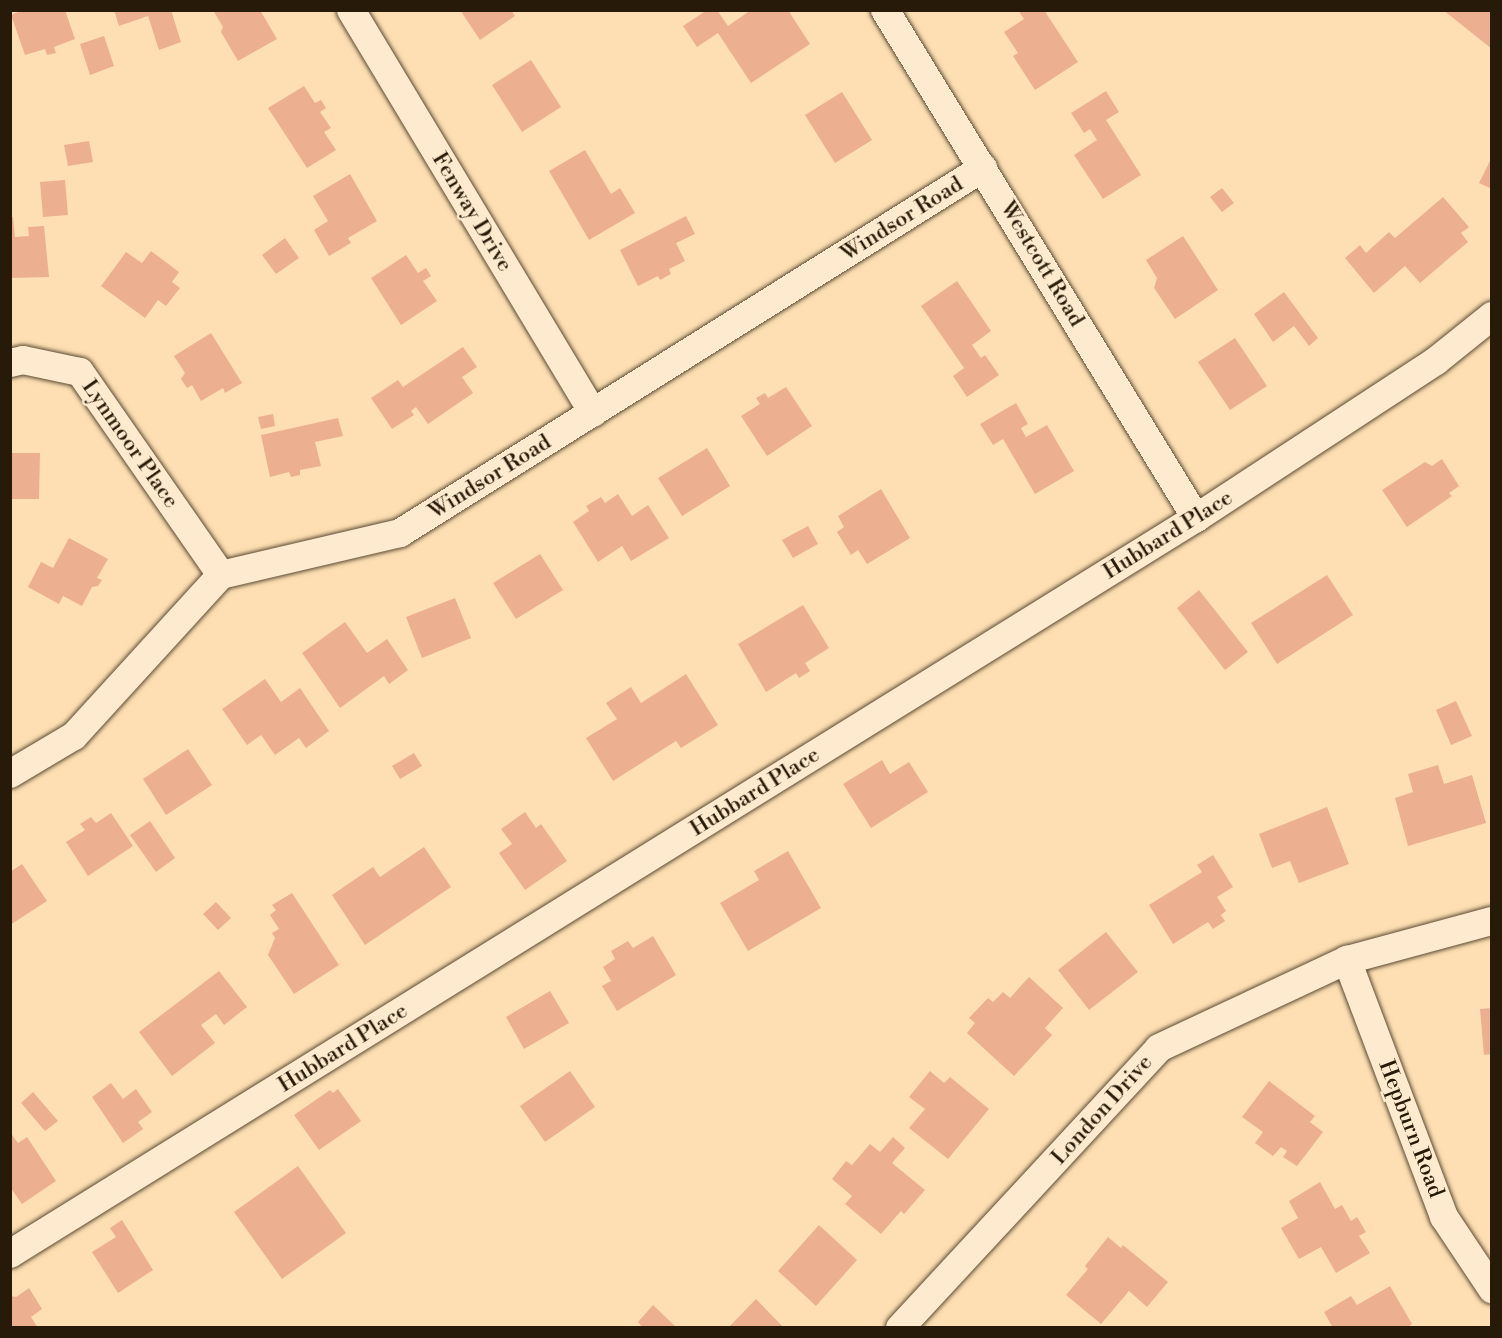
<!DOCTYPE html>
<style>
body{margin:0}
#map{position:relative;width:1502px;height:1338px;overflow:hidden;background:#fddfb3;font-family:"Libre Bodoni",serif}
div>[style]{position:absolute}
[style*='--x']{left:calc(var(--x)*1px);top:calc(var(--y)*1px);width:calc(var(--w)*1px);rotate:calc(var(--a)*1deg)}
.building>*{inset:0;background:#ecb090}
.roads{filter:drop-shadow(0 0 2px #5d4b33) drop-shadow(0 0 2px #5d4b33)}
.minor>*{height:28px;margin:-14px;padding:0 14px;transform-origin:14px;border-radius:14px;background:#feeace}
span{translate:-50% -50%;white-space:nowrap;text-align:center;line-height:1.15;-webkit-text-stroke:5px #feeace;paint-order:stroke}
.street-label{font-size:22px;color:#281a08}
.frame{position:absolute;inset:0;border:12px solid #281a08;pointer-events:none}
</style>
<div id="map">
<div class="building">
<div style="clip-path:polygon(23px 10px,65px 10px,75px 39px,54px 47px,56px 53px,47px 55px,45px 49px,25px 55px,11px 15px)"></div>
<div style="clip-path:polygon(114px 10px,171px 10px,181px 42px,159px 50px,148px 16px,119px 26px)"></div>
<div style="clip-path:polygon(218px 10px,260px 10px,277px 39px,238px 61px,221px 32px,223px 27px,214px 12px)"></div>
<div style="clip-path:polygon(460px 10px,511px 10px,515px 16px,480px 40px)"></div>
<div style="clip-path:polygon(707px 10px,717px 10px,728px 26px,751px 10px,788px 10px,810px 44px,751px 83px,718px 33px,697px 47px,683px 26px)"></div>
<div style="clip-path:polygon(1018px 10px,1044px 10px,1078px 62px,1035px 90px,1013px 56px,1018px 53px,1004px 32px,1024px 19px)"></div>
<div style="clip-path:polygon(1443px 10px,1492px 10px,1492px 49px)"></div>
<div style="clip-path:polygon(104px 36px,114px 66px,90px 75px,80px 44px)"></div>
<div style="clip-path:polygon(531px 60px,561px 107px,522px 132px,492px 85px)"></div>
<div style="clip-path:polygon(304px 86px,315px 103px,321px 100px,326px 108px,320px 112px,331px 128px,324px 132px,336px 150px,307px 168px,268px 108px)"></div>
<div style="clip-path:polygon(1106px 91px,1119px 112px,1106px 120px,1141px 175px,1103px 199px,1074px 155px,1097px 140px,1090px 129px,1084px 133px,1071px 113px)"></div>
<div style="clip-path:polygon(842px 92px,872px 140px,835px 163px,805px 115px)"></div>
<div style="clip-path:polygon(89px 141px,93px 162px,68px 166px,64px 145px)"></div>
<div style="clip-path:polygon(585px 150px,611px 194px,620px 188px,635px 213px,589px 240px,549px 171px)"></div>
<div style="clip-path:polygon(1492px 157px,1492px 189px,1479px 183px)"></div>
<div style="clip-path:polygon(350px 174px,377px 221px,348px 238px,351px 243px,329px 256px,314px 230px,328px 221px,313px 196px)"></div>
<div style="clip-path:polygon(65px 180px,68px 215px,43px 217px,40px 182px)"></div>
<div style="clip-path:polygon(1222px 188px,1234px 203px,1222px 212px,1210px 197px)"></div>
<div style="clip-path:polygon(1443px 197px,1469px 227px,1461px 233px,1468px 242px,1420px 283px,1405px 266px,1374px 293px,1345px 258px,1360px 245px,1366px 253px,1389px 232px,1395px 238px)"></div>
<div style="clip-path:polygon(686px 216px,695px 234px,676px 243px,685px 261px,669px 269px,671px 274px,660px 280px,658px 276px,638px 286px,620px 250px)"></div>
<div style="clip-path:polygon(10px 217px,13px 217px,15px 237px,29px 236px,28px 227px,44px 226px,49px 277px,10px 278px)"></div>
<div style="clip-path:polygon(1183px 236px,1218px 290px,1175px 319px,1154px 288px,1157px 278px,1146px 260px)"></div>
<div style="clip-path:polygon(285px 238px,299px 258px,276px 274px,262px 255px)"></div>
<div style="clip-path:polygon(151px 251px,179px 272px,172px 282px,180px 288px,166px 306px,158px 300px,145px 318px,101px 286px,126px 252px,142px 263px)"></div>
<div style="clip-path:polygon(406px 255px,418px 273px,426px 268px,431px 276px,423px 281px,437px 301px,401px 325px,371px 278px)"></div>
<div style="clip-path:polygon(957px 281px,991px 331px,972px 345px,981px 358px,985px 355px,999px 375px,967px 397px,953px 376px,964px 368px,921px 306px)"></div>
<div style="clip-path:polygon(1284px 292px,1318px 338px,1309px 346px,1294px 326px,1273px 342px,1254px 314px)"></div>
<div style="clip-path:polygon(211px 333px,242px 383px,225px 393px,223px 388px,201px 401px,192px 385px,187px 388px,181px 379px,185px 373px,174px 356px)"></div>
<div style="clip-path:polygon(1235px 338px,1267px 386px,1230px 410px,1198px 362px)"></div>
<div style="clip-path:polygon(463px 347px,477px 367px,462px 377px,473px 393px,428px 424px,416px 407px,411px 411px,414px 415px,392px 429px,371px 398px,398px 380px,403px 387px)"></div>
<div style="clip-path:polygon(786px 387px,812px 426px,767px 456px,741px 416px,760px 404px,756px 398px,765px 393px,768px 398px)"></div>
<div style="clip-path:polygon(1016px 403px,1028px 424px,1021px 428px,1026px 437px,1047px 425px,1074px 471px,1035px 494px,1003px 439px,993px 445px,980px 424px)"></div>
<div style="clip-path:polygon(273px 414px,275px 426px,261px 429px,258px 417px)"></div>
<div style="clip-path:polygon(338px 418px,343px 436px,315px 442px,321px 466px,300px 470px,300px 475px,291px 477px,289px 472px,270px 477px,261px 435px)"></div>
<div style="clip-path:polygon(707px 448px,730px 486px,682px 516px,658px 478px)"></div>
<div style="clip-path:polygon(10px 453px,40px 453px,39px 499px,10px 499px)"></div>
<div style="clip-path:polygon(1442px 459px,1459px 486px,1449px 493px,1452px 496px,1407px 527px,1382px 490px,1425px 462px,1432px 466px)"></div>
<div style="clip-path:polygon(881px 489px,910px 538px,867px 564px,858px 550px,851px 555px,837px 532px,844px 527px,838px 516px)"></div>
<div style="clip-path:polygon(618px 494px,632px 516px,648px 505px,669px 538px,631px 561px,622px 546px,598px 562px,573px 522px,589px 511px,586px 506px,601px 497px,605px 503px)"></div>
<div style="clip-path:polygon(808px 526px,818px 544px,793px 558px,782px 540px)"></div>
<div style="clip-path:polygon(69px 538px,108px 559px,97px 578px,102px 580px,98px 586px,92px 587px,82px 606px,63px 596px,59px 604px,28px 587px,41px 562px,53px 568px)"></div>
<div style="clip-path:polygon(540px 554px,563px 590px,516px 619px,493px 583px)"></div>
<div style="clip-path:polygon(1327px 575px,1353px 615px,1277px 664px,1251px 623px)"></div>
<div style="clip-path:polygon(1199px 590px,1248px 652px,1225px 670px,1177px 608px)"></div>
<div style="clip-path:polygon(455px 598px,471px 638px,422px 658px,406px 617px)"></div>
<div style="clip-path:polygon(803px 605px,829px 648px,805px 663px,810px 671px,799px 678px,796px 673px,766px 692px,738px 644px)"></div>
<div style="clip-path:polygon(345px 622px,367px 653px,387px 639px,408px 670px,389px 684px,384px 676px,340px 708px,302px 653px)"></div>
<div style="clip-path:polygon(686px 674px,718px 725px,681px 748px,676px 741px,613px 781px,586px 738px,617px 719px,606px 703px,631px 687px,641px 703px)"></div>
<div style="clip-path:polygon(265px 679px,281px 702px,300px 688px,329px 731px,306px 748px,299px 738px,275px 755px,261px 735px,247px 745px,222px 709px)"></div>
<div style="clip-path:polygon(1456px 701px,1472px 736px,1451px 745px,1436px 710px)"></div>
<div style="clip-path:polygon(188px 749px,212px 785px,166px 815px,143px 779px)"></div>
<div style="clip-path:polygon(414px 753px,422px 766px,400px 779px,392px 766px)"></div>
<div style="clip-path:polygon(882px 760px,890px 774px,909px 762px,928px 792px,871px 828px,843px 784px)"></div>
<div style="clip-path:polygon(1438px 765px,1444px 784px,1472px 775px,1486px 823px,1408px 846px,1395px 798px,1413px 792px,1408px 774px)"></div>
<div style="clip-path:polygon(1327px 807px,1349px 864px,1299px 883px,1290px 861px,1272px 868px,1259px 834px)"></div>
<div style="clip-path:polygon(525px 812px,536px 828px,541px 824px,567px 861px,525px 890px,499px 853px,512px 844px,501px 829px)"></div>
<div style="clip-path:polygon(111px 813px,133px 846px,88px 876px,66px 842px,85px 830px,80px 824px,91px 817px,96px 823px)"></div>
<div style="clip-path:polygon(150px 821px,175px 858px,156px 872px,130px 835px)"></div>
<div style="clip-path:polygon(424px 847px,451px 887px,365px 945px,332px 895px,373px 867px,380px 877px)"></div>
<div style="clip-path:polygon(788px 851px,821px 908px,748px 951px,720px 903px,759px 880px,754px 871px)"></div>
<div style="clip-path:polygon(1213px 855px,1233px 887px,1217px 897px,1226px 911px,1221px 915px,1225px 921px,1213px 929px,1208px 922px,1173px 944px,1149px 905px,1202px 872px,1197px 865px)"></div>
<div style="clip-path:polygon(22px 864px,47px 901px,10px 925px,10px 872px)"></div>
<div style="clip-path:polygon(292px 893px,339px 965px,294px 994px,268px 955px,275px 938px,272px 933px,279px 929px,270px 915px,276px 910px,272px 905px)"></div>
<div style="clip-path:polygon(216px 902px,231px 918px,218px 930px,203px 914px)"></div>
<div style="clip-path:polygon(1106px 932px,1138px 972px,1089px 1010px,1058px 970px)"></div>
<div style="clip-path:polygon(653px 936px,676px 975px,617px 1011px,602px 986px,611px 981px,603px 967px,615px 959px,611px 951px,628px 941px,633px 948px)"></div>
<div style="clip-path:polygon(219px 971px,247px 1007px,224px 1025px,216px 1014px,201px 1025px,215px 1043px,172px 1076px,139px 1032px)"></div>
<div style="clip-path:polygon(1029px 977px,1063px 1008px,1045px 1028px,1052px 1035px,1014px 1076px,967px 1033px,975px 1023px,969px 1018px,988px 998px,993px 1002px,1003px 992px,1010px 998px)"></div>
<div style="clip-path:polygon(550px 991px,569px 1023px,524px 1049px,506px 1017px)"></div>
<div style="clip-path:polygon(1492px 1008px,1492px 1054px,1484px 1055px,1480px 1009px)"></div>
<div style="clip-path:polygon(570px 1071px,595px 1107px,545px 1142px,520px 1106px)"></div>
<div style="clip-path:polygon(930px 1071px,944px 1083px,950px 1077px,989px 1109px,948px 1159px,909px 1128px,925px 1109px,909px 1097px)"></div>
<div style="clip-path:polygon(1269px 1081px,1315px 1116px,1310px 1122px,1323px 1132px,1297px 1166px,1283px 1157px,1287px 1151px,1281px 1147px,1273px 1156px,1255px 1143px,1263px 1132px,1242px 1117px)"></div>
<div style="clip-path:polygon(111px 1083px,123px 1099px,136px 1089px,152px 1112px,138px 1122px,143px 1129px,123px 1143px,92px 1097px)"></div>
<div style="clip-path:polygon(338px 1089px,361px 1121px,319px 1150px,294px 1115px,330px 1090px,333px 1093px)"></div>
<div style="clip-path:polygon(33px 1092px,58px 1121px,45px 1131px,21px 1103px)"></div>
<div style="clip-path:polygon(10px 1132px,18px 1143px,27px 1137px,56px 1181px,22px 1204px,10px 1187px)"></div>
<div style="clip-path:polygon(893px 1137px,905px 1148px,892px 1163px,925px 1190px,904px 1214px,901px 1211px,881px 1234px,845px 1204px,852px 1196px,832px 1179px,846px 1161px,852px 1165px,870px 1144px,880px 1152px)"></div>
<div style="clip-path:polygon(298px 1166px,346px 1233px,282px 1279px,234px 1212px)"></div>
<div style="clip-path:polygon(1320px 1182px,1335px 1209px,1342px 1205px,1351px 1221px,1357px 1217px,1366px 1232px,1359px 1236px,1370px 1253px,1336px 1273px,1321px 1247px,1299px 1259px,1281px 1228px,1298px 1218px,1289px 1201px)"></div>
<div style="clip-path:polygon(122px 1220px,153px 1270px,118px 1293px,92px 1252px,116px 1237px,110px 1228px)"></div>
<div style="clip-path:polygon(819px 1225px,857px 1260px,816px 1306px,778px 1271px)"></div>
<div style="clip-path:polygon(1108px 1237px,1121px 1248px,1123px 1245px,1168px 1282px,1147px 1307px,1129px 1291px,1101px 1324px,1066px 1295px,1088px 1269px,1085px 1266px)"></div>
<div style="clip-path:polygon(1390px 1286px,1412px 1324px,1406px 1328px,1333px 1328px,1324px 1312px,1351px 1296px,1357px 1305px)"></div>
<div style="clip-path:polygon(29px 1288px,42px 1309px,31px 1317px,38px 1328px,10px 1328px,10px 1296px,16px 1297px)"></div>
<div style="clip-path:polygon(756px 1299px,784px 1328px,728px 1328px)"></div>
<div style="clip-path:polygon(653px 1305px,677px 1328px,643px 1328px,638px 1322px)"></div>
</div>
<div class="roads">
<div class="minor">
<div style="--x:351;--y:10;--w:470;--a:59"></div>
<div style="--x:885;--y:10;--w:596;--a:58.52"></div>
<div style="--x:10;--y:363;--w:13;--a:-13"></div>
<div style="--x:23;--y:360;--w:58;--a:11.9"></div>
<div style="--x:80;--y:372;--w:247;--a:55.2"></div>
<div style="--x:10;--y:774;--w:74;--a:-30.7"></div>
<div style="--x:74;--y:736;--w:218;--a:-47.6"></div>
<div style="--x:221;--y:575;--w:184;--a:-13.2"></div>
<div style="--x:400;--y:533;--w:688;--a:-32.05"></div>
<div style="--x:1347;--y:960;--w:275;--a:69.3"></div>
<div style="--x:1444;--y:1217;--w:87;--a:56.3"></div>
<div style="--x:10;--y:1254;--w:1396;--a:-31.82"></div>
<div style="--x:1196;--y:518;--w:287;--a:-33.2"></div>
<div style="--x:1436;--y:361;--w:72;--a:-38.8"></div>
<div style="--x:900;--y:1328;--w:381;--a:-47.2"></div>
<div style="--x:1159;--y:1048;--w:208;--a:-25.1"></div>
<div style="--x:1347;--y:960;--w:150;--a:-15.1"></div>
</div>
</div>
<div class="street-label">
<span style="left:472px;top:212px;rotate:59deg">Fenway Drive</span>
<span style="left:902px;top:219px;rotate:-32deg">Windsor Road</span>
<span style="left:1042px;top:264px;rotate:59deg">Westcott Road</span>
<span style="left:130px;top:444px;rotate:55deg">Lynmoor Place</span>
<span style="left:490px;top:477px;rotate:-32deg">Windsor Road</span>
<span style="left:1168px;top:535px;rotate:-32deg">Hubbard Place</span>
<span style="left:755px;top:792px;rotate:-32deg">Hubbard Place</span>
<span style="left:343px;top:1048px;rotate:-32deg">Hubbard Place</span>
<span style="left:1102px;top:1110px;rotate:-48deg">London Drive</span>
<span style="left:1411px;top:1129px;rotate:69deg">Hepburn Road</span>
</div>
<div class="frame"></div>
</div>
